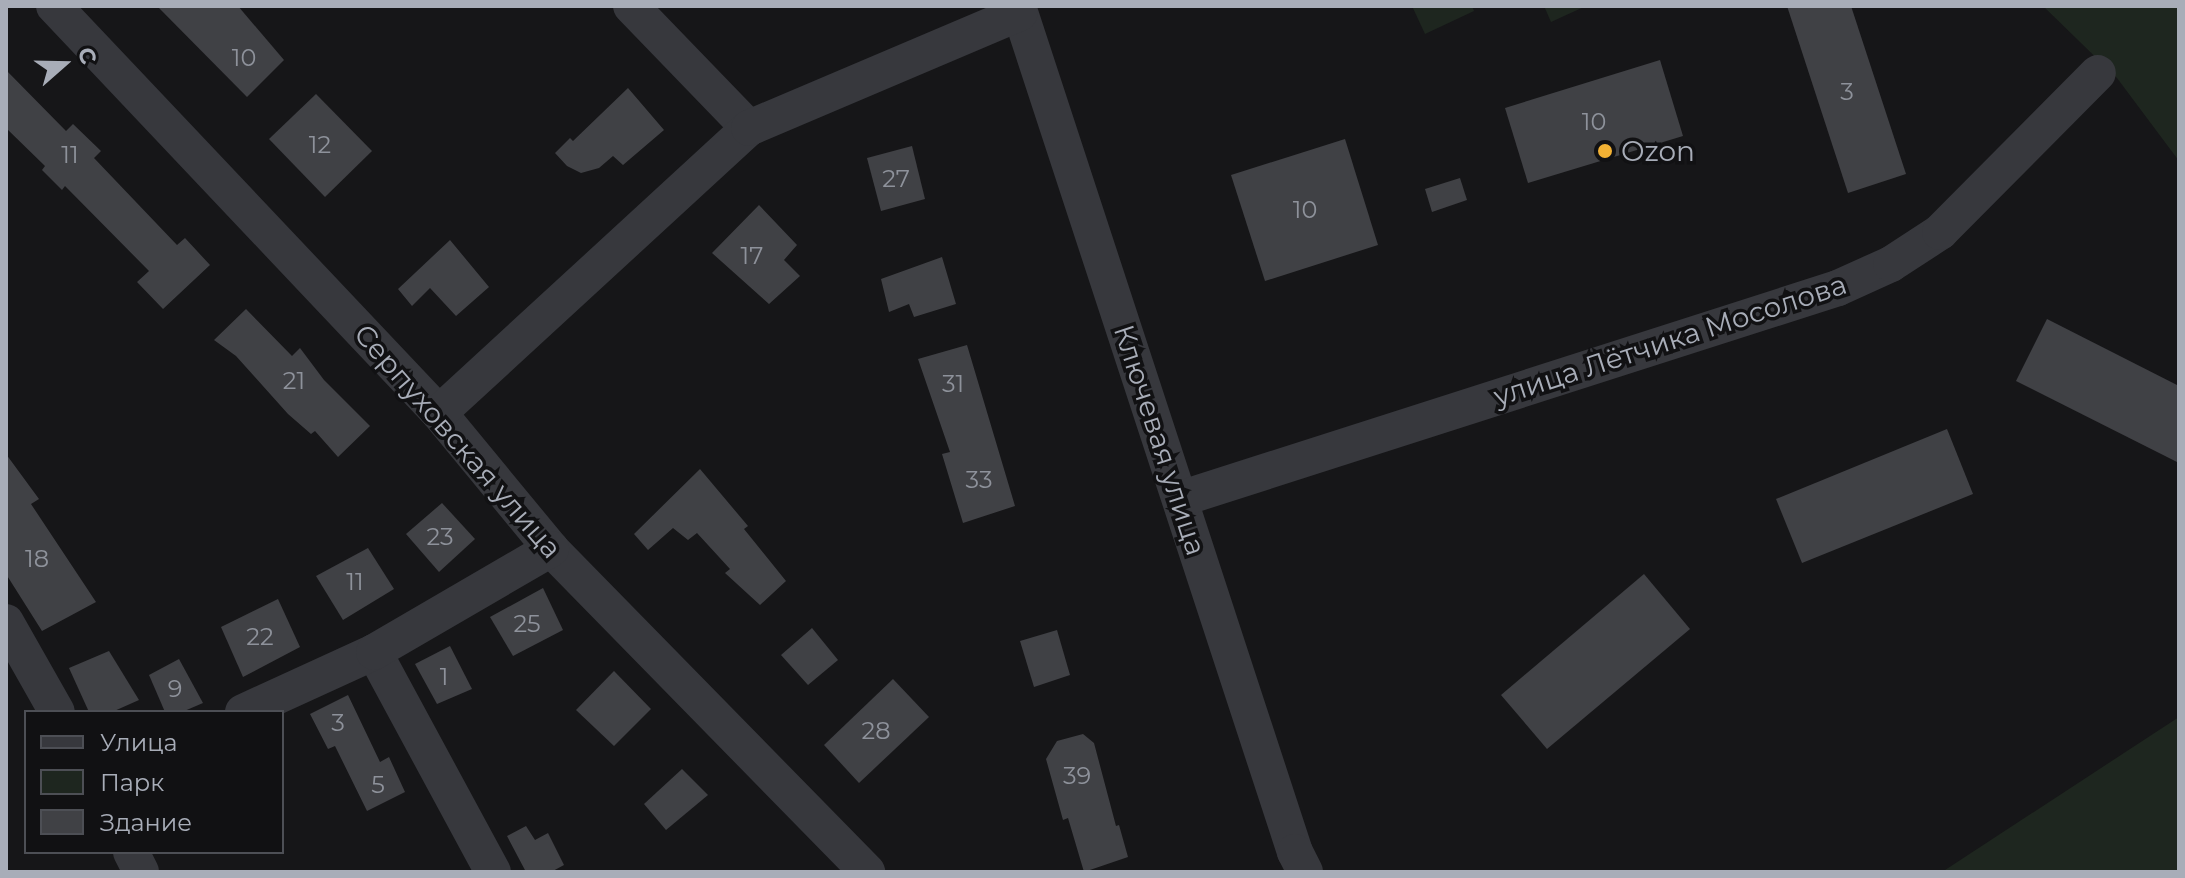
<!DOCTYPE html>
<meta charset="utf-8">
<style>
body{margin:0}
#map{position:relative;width:2185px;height:878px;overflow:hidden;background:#161618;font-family:Montserrat,sans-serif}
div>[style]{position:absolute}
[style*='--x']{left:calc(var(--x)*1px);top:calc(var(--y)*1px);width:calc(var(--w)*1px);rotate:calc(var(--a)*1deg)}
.green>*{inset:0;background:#1e261f}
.building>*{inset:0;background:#404145}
.minor>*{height:36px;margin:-18px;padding:0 18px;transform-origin:18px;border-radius:18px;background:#37383d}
.dots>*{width:22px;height:22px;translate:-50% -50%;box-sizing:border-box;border:4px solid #111113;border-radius:50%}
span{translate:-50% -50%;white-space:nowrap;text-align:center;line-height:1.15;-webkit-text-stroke:7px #111113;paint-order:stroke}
.number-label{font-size:24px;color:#8e929b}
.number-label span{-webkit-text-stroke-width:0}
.poi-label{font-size:28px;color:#a8adb8}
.left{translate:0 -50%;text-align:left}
.street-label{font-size:28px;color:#a8adb8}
.frame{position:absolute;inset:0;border:8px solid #a8adb8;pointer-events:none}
.legend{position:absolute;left:24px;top:710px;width:260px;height:144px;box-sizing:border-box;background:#111113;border:2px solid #4d4f55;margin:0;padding:10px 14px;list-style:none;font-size:24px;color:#a8adb8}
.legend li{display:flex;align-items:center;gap:16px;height:40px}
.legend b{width:40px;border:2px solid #4d4f55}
.north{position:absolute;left:24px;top:24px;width:80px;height:80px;-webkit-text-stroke:6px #111113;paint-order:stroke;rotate:70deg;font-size:22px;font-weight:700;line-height:32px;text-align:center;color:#a8adb8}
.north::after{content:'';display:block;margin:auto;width:28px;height:36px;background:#a8adb8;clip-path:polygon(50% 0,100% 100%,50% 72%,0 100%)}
</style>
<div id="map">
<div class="green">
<div style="clip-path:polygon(1412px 6px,1472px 6px,1474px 11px,1425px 34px)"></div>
<div style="clip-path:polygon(1544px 6px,1586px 6px,1551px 22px)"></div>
<div style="clip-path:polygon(2043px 6px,2179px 6px,2179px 161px,2117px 78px)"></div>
<div style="clip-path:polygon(2179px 717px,2179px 872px,1942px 872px)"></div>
</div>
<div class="building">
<div style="clip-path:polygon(157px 6px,238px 6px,284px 60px,247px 97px)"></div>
<div style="clip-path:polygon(1787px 6px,1851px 6px,1906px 174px,1848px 193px)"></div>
<div style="clip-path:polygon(1660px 60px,1683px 136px,1528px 183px,1505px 108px)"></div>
<div style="clip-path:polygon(6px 70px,66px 131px,73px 124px,101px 151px,94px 158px,177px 245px,185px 238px,210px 265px,163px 309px,137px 282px,149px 271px,65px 186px,62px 190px,42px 170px,45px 166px,6px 128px)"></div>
<div style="clip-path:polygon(628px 88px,664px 130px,623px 165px,613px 156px,599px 168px,581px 173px,567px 166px,555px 153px,570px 138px,573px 141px)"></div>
<div style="clip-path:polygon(316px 94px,372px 151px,325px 197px,269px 139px)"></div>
<div style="clip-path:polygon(1345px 139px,1378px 245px,1265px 281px,1231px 175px)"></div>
<div style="clip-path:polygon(912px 146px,925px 199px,881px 211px,867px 158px)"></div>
<div style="clip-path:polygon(1460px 178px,1467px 200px,1432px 212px,1425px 189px)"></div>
<div style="clip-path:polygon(759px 205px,797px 245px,784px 260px,800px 276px,769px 304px,712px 253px)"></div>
<div style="clip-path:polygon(450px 240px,489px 287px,456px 316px,430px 288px,412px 306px,398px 289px)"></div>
<div style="clip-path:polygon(942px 257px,956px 304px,914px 317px,909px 304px,889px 312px,881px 279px)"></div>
<div style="clip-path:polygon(246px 309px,292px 356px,300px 348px,324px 380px,370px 426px,338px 457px,315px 431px,311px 434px,288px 414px,236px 356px,214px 340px)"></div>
<div style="clip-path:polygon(2047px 319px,2179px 386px,2179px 463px,2016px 381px)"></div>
<div style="clip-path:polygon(967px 345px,1015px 506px,963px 523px,942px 454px,950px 452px,918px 359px)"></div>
<div style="clip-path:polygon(1947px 429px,1973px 494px,1802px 563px,1776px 499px)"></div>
<div style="clip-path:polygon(6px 454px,39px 499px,31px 504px,96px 602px,42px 631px,6px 574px)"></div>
<div style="clip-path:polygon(700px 469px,748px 526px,744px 529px,786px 581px,760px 605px,725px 573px,730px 569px,697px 533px,688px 540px,673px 528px,648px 550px,634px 534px)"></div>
<div style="clip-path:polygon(442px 503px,475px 539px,439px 572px,406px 534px)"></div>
<div style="clip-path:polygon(368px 548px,394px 589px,343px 620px,316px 576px)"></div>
<div style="clip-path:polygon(1644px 574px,1690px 629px,1547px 749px,1501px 695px)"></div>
<div style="clip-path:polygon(543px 588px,563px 630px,513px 656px,490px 617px)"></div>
<div style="clip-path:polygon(278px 599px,300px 647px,243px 677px,221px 627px)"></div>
<div style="clip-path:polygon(812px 628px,838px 660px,808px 685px,781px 655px)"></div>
<div style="clip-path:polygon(1057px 630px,1070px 675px,1034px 687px,1020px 641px)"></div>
<div style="clip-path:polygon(450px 646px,472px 689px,437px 704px,415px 664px)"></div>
<div style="clip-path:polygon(109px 651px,139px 700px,112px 712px,89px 712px,69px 668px)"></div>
<div style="clip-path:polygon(179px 659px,203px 703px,182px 712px,165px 712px,149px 675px)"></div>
<div style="clip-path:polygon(614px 671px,651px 709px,614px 746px,576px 710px)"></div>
<div style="clip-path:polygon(893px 679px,929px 717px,859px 783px,824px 745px)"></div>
<div style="clip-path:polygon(348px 695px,380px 762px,389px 757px,405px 792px,367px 811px,335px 746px,328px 749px,310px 714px)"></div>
<div style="clip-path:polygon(1083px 734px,1094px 743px,1116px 826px,1119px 825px,1128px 857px,1084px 872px,1068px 818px,1063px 820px,1046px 759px,1057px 741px)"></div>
<div style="clip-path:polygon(682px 769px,708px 795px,666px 830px,644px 804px)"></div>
<div style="clip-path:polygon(526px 826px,535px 840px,548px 833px,564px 865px,551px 872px,526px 872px,507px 836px)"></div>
</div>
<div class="minor">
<div style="--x:54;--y:6;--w:560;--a:46.59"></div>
<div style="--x:439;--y:413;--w:176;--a:50.5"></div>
<div style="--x:551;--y:549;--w:452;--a:45.6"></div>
<div style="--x:631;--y:6;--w:170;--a:46"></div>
<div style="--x:1018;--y:6;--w:890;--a:71.87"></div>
<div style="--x:1295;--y:852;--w:22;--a:63"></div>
<div style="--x:439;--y:413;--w:421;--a:-42.6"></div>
<div style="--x:749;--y:128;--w:294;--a:-23"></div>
<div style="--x:1180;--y:499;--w:691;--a:-17.78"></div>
<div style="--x:1838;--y:288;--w:58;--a:-24.4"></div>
<div style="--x:1891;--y:264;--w:59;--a:-33.1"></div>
<div style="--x:1940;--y:232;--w:224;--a:-45.2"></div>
<div style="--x:6;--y:622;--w:103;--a:60.5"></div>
<div style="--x:374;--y:652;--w:250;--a:61.6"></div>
<div style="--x:243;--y:712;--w:144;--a:-24.6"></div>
<div style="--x:374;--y:652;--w:205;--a:-30.2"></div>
<div style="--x:131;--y:852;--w:22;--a:63"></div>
</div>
<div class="dots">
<div style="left:1605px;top:151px;background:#f2b134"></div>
</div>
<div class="number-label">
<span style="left:244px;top:58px">10</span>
<span style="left:1847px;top:92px">3</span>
<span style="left:1594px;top:122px">10</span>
<span style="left:320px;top:145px">12</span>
<span style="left:70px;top:155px">11</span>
<span style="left:896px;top:179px">27</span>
<span style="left:1305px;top:210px">10</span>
<span style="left:752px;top:256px">17</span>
<span style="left:294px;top:381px">21</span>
<span style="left:953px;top:384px">31</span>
<span style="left:979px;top:480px">33</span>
<span style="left:440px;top:537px">23</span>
<span style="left:37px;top:559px">18</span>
<span style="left:355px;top:582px">11</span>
<span style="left:527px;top:624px">25</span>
<span style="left:260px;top:637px">22</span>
<span style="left:444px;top:677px">1</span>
<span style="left:175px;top:689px">9</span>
<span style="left:338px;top:723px">3</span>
<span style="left:876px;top:731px">28</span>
<span style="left:1077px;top:776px">39</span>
<span style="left:378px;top:785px">5</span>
</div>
<div class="poi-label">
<span class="left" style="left:1621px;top:151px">Ozon</span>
</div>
<div class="street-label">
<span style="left:1670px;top:340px;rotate:-18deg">улица Лётчика Мосолова</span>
<span style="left:1160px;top:440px;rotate:72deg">Ключевая улица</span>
<span style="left:458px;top:441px;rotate:49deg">Серпуховская улица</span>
</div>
<div class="frame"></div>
<ul class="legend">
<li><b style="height:10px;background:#37383d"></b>Улица</li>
<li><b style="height:22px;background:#1e261f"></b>Парк</li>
<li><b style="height:22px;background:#404145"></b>Здание</li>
</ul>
<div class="north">С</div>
</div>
